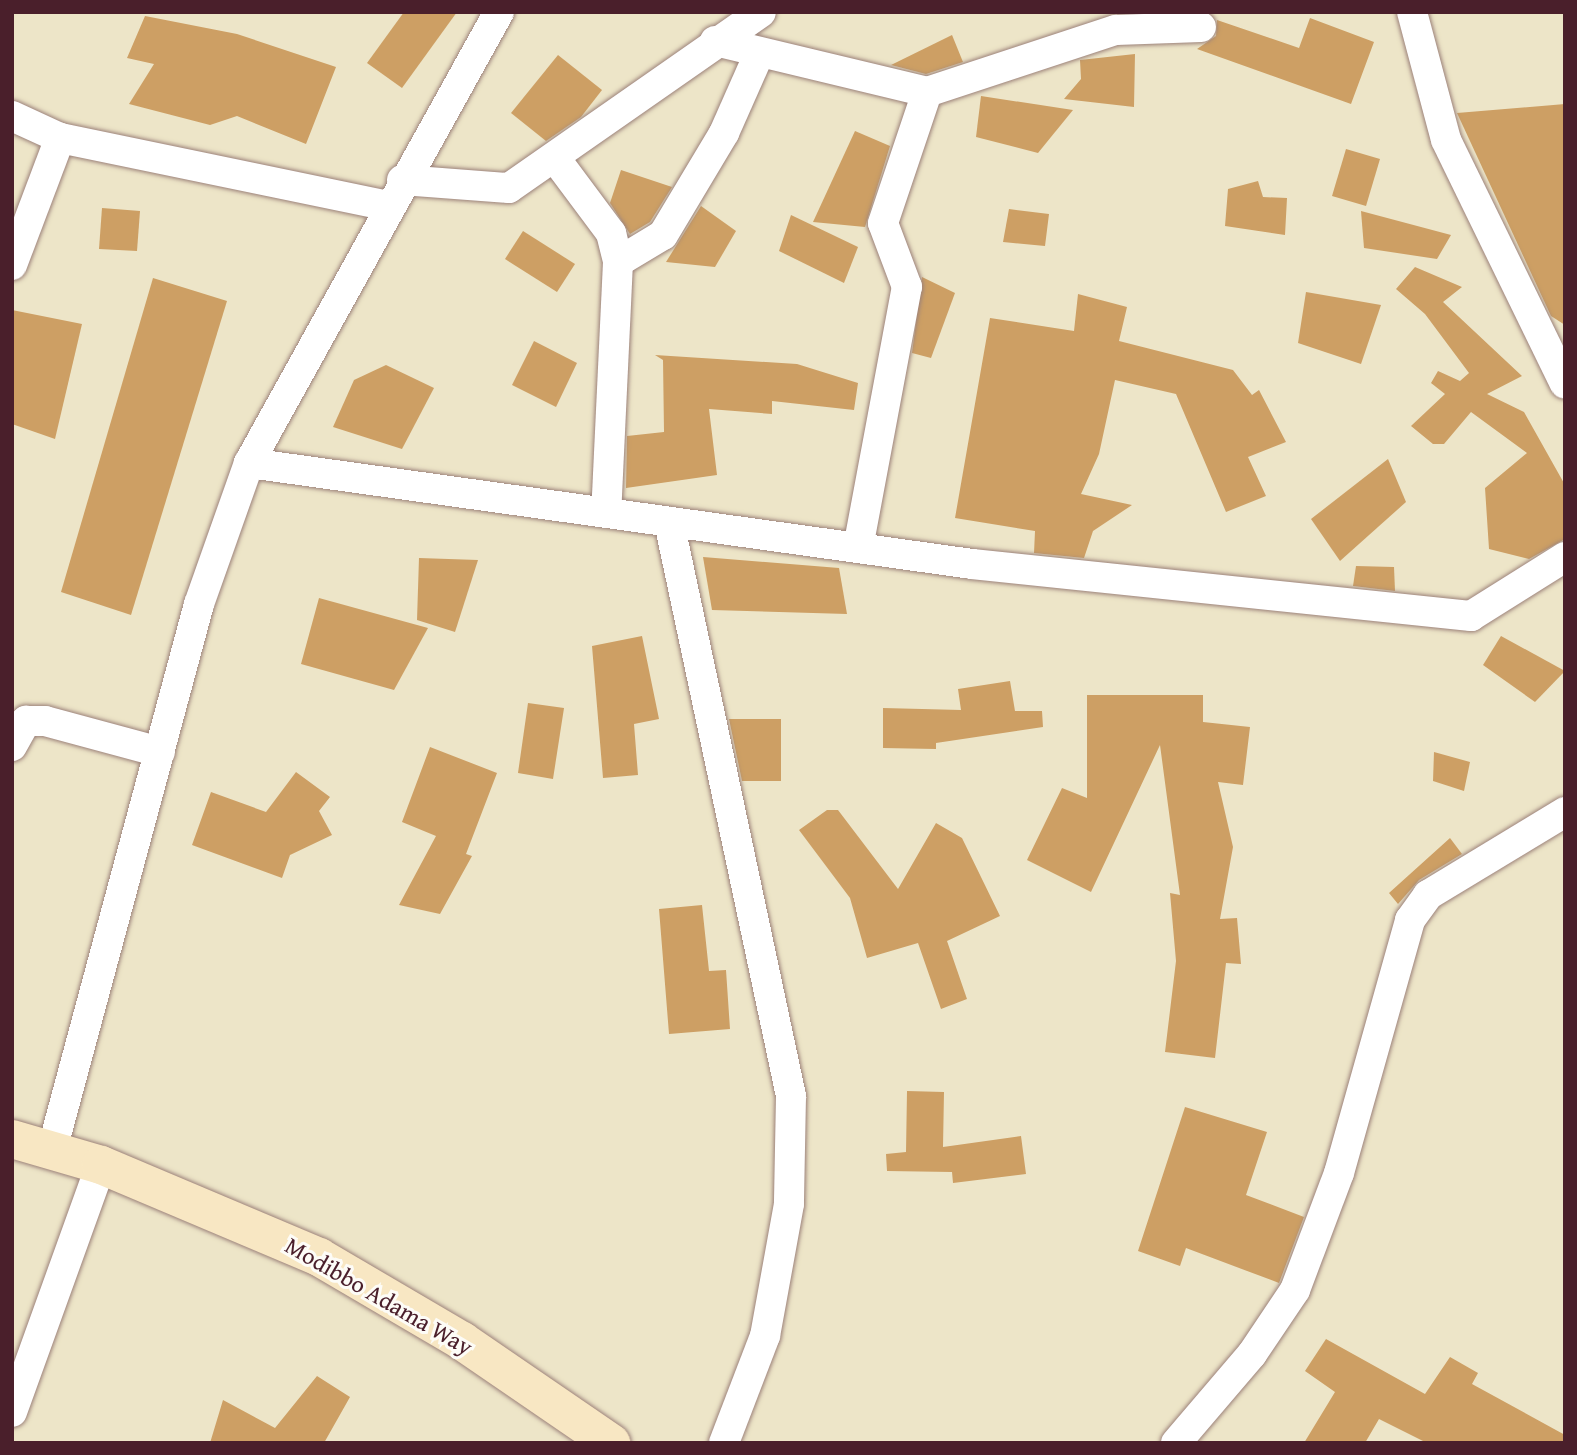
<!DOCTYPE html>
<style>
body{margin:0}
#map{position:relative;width:1577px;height:1455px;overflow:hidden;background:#ede5c8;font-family:"Gentium Book Plus",serif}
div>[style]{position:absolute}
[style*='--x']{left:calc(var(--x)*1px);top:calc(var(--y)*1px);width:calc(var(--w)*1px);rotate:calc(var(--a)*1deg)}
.building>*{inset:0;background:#cd9f64}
.roads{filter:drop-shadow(0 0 2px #9c827a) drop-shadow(0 0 2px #9c827a)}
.street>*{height:30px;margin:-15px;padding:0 15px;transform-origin:15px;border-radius:15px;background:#fff}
.secondary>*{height:38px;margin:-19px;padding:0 19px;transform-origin:19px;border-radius:19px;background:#f8e7c3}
span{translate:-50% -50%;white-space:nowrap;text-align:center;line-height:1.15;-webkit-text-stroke:6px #fdfcf7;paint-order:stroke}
.street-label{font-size:24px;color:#4a1f2b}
.frame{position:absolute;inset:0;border:14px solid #4a1f2b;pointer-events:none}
</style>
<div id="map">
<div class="building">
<div style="clip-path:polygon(404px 12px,457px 12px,402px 88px,367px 63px)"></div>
<div style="clip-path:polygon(145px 16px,237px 34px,336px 67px,306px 144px,237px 116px,210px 125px,129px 104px,154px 64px,127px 58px)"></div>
<div style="clip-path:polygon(1310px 18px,1374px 42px,1351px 104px,1197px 49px,1216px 36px,1217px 20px,1299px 48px)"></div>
<div style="clip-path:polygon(952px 35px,963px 62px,926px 74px,891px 65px)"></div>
<div style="clip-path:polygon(1135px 54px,1134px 107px,1064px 99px,1081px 79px,1080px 60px)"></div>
<div style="clip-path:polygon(558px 55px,602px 90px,581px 117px,546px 141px,511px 113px)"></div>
<div style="clip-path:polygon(981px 96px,1073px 110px,1038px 153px,976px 137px)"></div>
<div style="clip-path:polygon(1565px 104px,1565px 325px,1551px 316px,1457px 113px)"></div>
<div style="clip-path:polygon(855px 131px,890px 146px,865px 227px,813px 222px)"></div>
<div style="clip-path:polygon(1346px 149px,1380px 159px,1366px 206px,1332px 196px)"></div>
<div style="clip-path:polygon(621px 170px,672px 187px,650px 222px,630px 234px,610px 203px)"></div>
<div style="clip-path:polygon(1258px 181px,1263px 197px,1287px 198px,1285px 235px,1225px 226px,1228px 189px)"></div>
<div style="clip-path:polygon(701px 206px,736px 231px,715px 267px,666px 262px)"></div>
<div style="clip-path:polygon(102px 208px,140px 211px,137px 251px,99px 249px)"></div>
<div style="clip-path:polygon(1009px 209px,1049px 214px,1045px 246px,1003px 242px)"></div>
<div style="clip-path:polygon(1361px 211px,1451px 235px,1437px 259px,1364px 248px)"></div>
<div style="clip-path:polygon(791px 215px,858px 247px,844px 283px,779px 251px)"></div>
<div style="clip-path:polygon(523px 231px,575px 264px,557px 292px,505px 259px)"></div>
<div style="clip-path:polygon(1415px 267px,1462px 287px,1443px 302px,1522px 376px,1487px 394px,1524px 412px,1565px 485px,1565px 539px,1529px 559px,1489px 549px,1485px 488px,1527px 453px,1471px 412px,1444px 444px,1433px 444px,1411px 426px,1445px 394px,1431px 383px,1438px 371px,1460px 381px,1469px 373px,1425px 314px,1396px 289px)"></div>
<div style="clip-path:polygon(922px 277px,955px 293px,931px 358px,912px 353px)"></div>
<div style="clip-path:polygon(153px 278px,227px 301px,131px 615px,61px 592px)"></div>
<div style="clip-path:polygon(1306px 292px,1381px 305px,1361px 364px,1298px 343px)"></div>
<div style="clip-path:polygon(1078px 294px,1127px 307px,1119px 341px,1233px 370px,1252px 395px,1259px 390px,1286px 442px,1248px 457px,1266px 496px,1226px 512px,1176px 394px,1115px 380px,1099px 454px,1081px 494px,1132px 505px,1093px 531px,1084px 558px,1034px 553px,1035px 531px,955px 518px,990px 318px,1074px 331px)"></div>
<div style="clip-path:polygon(12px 310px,82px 324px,55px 439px,12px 424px)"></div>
<div style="clip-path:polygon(534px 341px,577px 363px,556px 407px,512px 385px)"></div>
<div style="clip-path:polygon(655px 355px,797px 364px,858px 383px,854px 410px,772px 401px,772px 414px,709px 409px,717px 475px,626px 488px,627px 436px,664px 432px,663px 360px)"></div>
<div style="clip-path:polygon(386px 365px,434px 388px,402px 449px,333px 427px,354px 380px)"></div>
<div style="clip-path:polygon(1388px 459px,1406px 502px,1340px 561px,1311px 519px)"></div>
<div style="clip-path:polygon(703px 557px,839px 568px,847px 614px,712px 610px)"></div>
<div style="clip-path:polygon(419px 558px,478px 560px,455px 632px,417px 620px)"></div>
<div style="clip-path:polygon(1356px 566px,1394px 567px,1395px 591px,1353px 586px)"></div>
<div style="clip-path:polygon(319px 598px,428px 628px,394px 690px,301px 664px)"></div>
<div style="clip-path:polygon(642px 636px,659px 719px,634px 724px,638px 775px,603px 778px,592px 646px)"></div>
<div style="clip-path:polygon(1501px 636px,1565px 671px,1535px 702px,1483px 665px)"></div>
<div style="clip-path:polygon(1010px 681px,1015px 711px,1042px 711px,1043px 727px,936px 743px,936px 749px,883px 748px,883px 708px,961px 710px,958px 689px)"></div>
<div style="clip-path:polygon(1087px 695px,1203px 695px,1203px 722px,1250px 727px,1243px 785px,1218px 782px,1233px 847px,1220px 919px,1237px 918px,1241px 964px,1226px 963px,1215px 1058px,1165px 1052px,1176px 961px,1170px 893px,1180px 895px,1160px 745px,1091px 892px,1027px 860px,1062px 788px,1087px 798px)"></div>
<div style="clip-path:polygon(528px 703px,564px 708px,553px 779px,518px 773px)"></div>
<div style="clip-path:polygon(729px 719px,781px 719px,781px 781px,742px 781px)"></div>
<div style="clip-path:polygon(430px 747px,497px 773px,466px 854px,472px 856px,440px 914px,399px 905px,436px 836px,402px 822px)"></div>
<div style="clip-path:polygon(1434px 752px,1470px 762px,1464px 791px,1433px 781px)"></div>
<div style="clip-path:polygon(296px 772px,330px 797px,319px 811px,332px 835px,290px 855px,282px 878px,192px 845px,211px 792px,266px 812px)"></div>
<div style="clip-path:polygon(827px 810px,838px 810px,898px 889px,936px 823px,962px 838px,1000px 916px,947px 941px,967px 999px,941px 1009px,918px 943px,867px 958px,850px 898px,799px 830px)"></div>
<div style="clip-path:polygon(1450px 838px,1462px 854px,1419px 880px,1398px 904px,1389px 893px)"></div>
<div style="clip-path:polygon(702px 905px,709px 971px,726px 970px,730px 1029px,669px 1034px,659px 909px)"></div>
<div style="clip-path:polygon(907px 1091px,944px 1092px,943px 1147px,1021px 1136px,1026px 1174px,953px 1183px,952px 1172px,887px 1171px,886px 1154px,906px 1152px)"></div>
<div style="clip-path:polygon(1185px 1107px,1267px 1132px,1246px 1195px,1304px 1217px,1279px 1283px,1186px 1248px,1180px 1266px,1138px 1251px)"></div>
<div style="clip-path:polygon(1326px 1339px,1425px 1394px,1450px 1357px,1478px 1373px,1472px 1384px,1565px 1435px,1565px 1443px,1427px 1443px,1379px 1419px,1365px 1443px,1304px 1443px,1335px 1392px,1305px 1371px)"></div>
<div style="clip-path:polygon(317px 1376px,350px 1397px,324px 1443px,210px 1443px,223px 1400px,275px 1428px)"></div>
</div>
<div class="roads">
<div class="street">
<div style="--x:1412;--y:12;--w:132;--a:75.1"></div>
<div style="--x:1446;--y:140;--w:271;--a:64"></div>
<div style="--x:715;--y:41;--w:218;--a:13.5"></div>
<div style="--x:927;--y:92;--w:199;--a:-18.2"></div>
<div style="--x:1116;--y:30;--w:85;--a:-2"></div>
<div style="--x:12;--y:116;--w:53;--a:24.6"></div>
<div style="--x:60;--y:138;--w:335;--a:11.7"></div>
<div style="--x:555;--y:158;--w:94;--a:53.3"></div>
<div style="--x:611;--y:233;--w:30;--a:76"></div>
<div style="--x:618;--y:262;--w:250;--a:92.7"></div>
<div style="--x:402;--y:180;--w:107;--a:4.3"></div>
<div style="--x:509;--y:188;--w:307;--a:-34.9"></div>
<div style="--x:618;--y:262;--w:52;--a:-31"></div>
<div style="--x:663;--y:235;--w:119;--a:-59.1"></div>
<div style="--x:724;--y:133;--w:86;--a:-66.1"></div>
<div style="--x:12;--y:265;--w:136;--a:-69.3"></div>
<div style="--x:249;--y:463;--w:730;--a:7.95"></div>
<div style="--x:972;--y:564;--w:502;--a:5.95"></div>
<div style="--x:1471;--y:616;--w:111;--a:-32.1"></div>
<div style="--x:669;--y:522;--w:587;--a:78"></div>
<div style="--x:791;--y:1096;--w:108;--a:91.1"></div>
<div style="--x:789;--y:1204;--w:134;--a:100.3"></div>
<div style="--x:765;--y:1336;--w:115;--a:111"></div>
<div style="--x:858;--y:548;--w:266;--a:-79.4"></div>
<div style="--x:907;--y:287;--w:68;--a:-110.6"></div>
<div style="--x:883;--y:223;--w:138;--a:-71.4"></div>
<div style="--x:12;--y:746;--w:29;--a:-61"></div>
<div style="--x:26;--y:721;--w:19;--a:0"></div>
<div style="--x:45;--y:721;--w:119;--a:15.1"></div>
<div style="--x:52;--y:1150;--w:565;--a:-74.93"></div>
<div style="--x:199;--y:604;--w:150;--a:-70.5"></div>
<div style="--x:249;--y:463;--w:516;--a:-61"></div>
<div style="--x:12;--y:1412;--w:263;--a:-70.2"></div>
<div style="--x:1176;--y:1443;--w:117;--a:-49.5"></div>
<div style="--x:1252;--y:1354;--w:77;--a:-56.1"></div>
<div style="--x:1295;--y:1290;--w:125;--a:-69.4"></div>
<div style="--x:1339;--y:1173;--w:263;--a:-74.3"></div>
<div style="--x:1410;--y:920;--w:31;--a:-54"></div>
<div style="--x:1428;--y:895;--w:160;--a:-31.2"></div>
</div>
<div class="secondary">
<div style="--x:12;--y:1139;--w:93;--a:16.3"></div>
<div style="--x:101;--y:1165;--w:237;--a:22.9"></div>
<div style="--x:319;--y:1257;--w:166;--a:30.4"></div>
<div style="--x:462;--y:1341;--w:181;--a:34.4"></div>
</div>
</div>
<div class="street-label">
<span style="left:379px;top:1296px;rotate:30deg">Modibbo Adama Way</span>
</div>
<div class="frame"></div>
</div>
